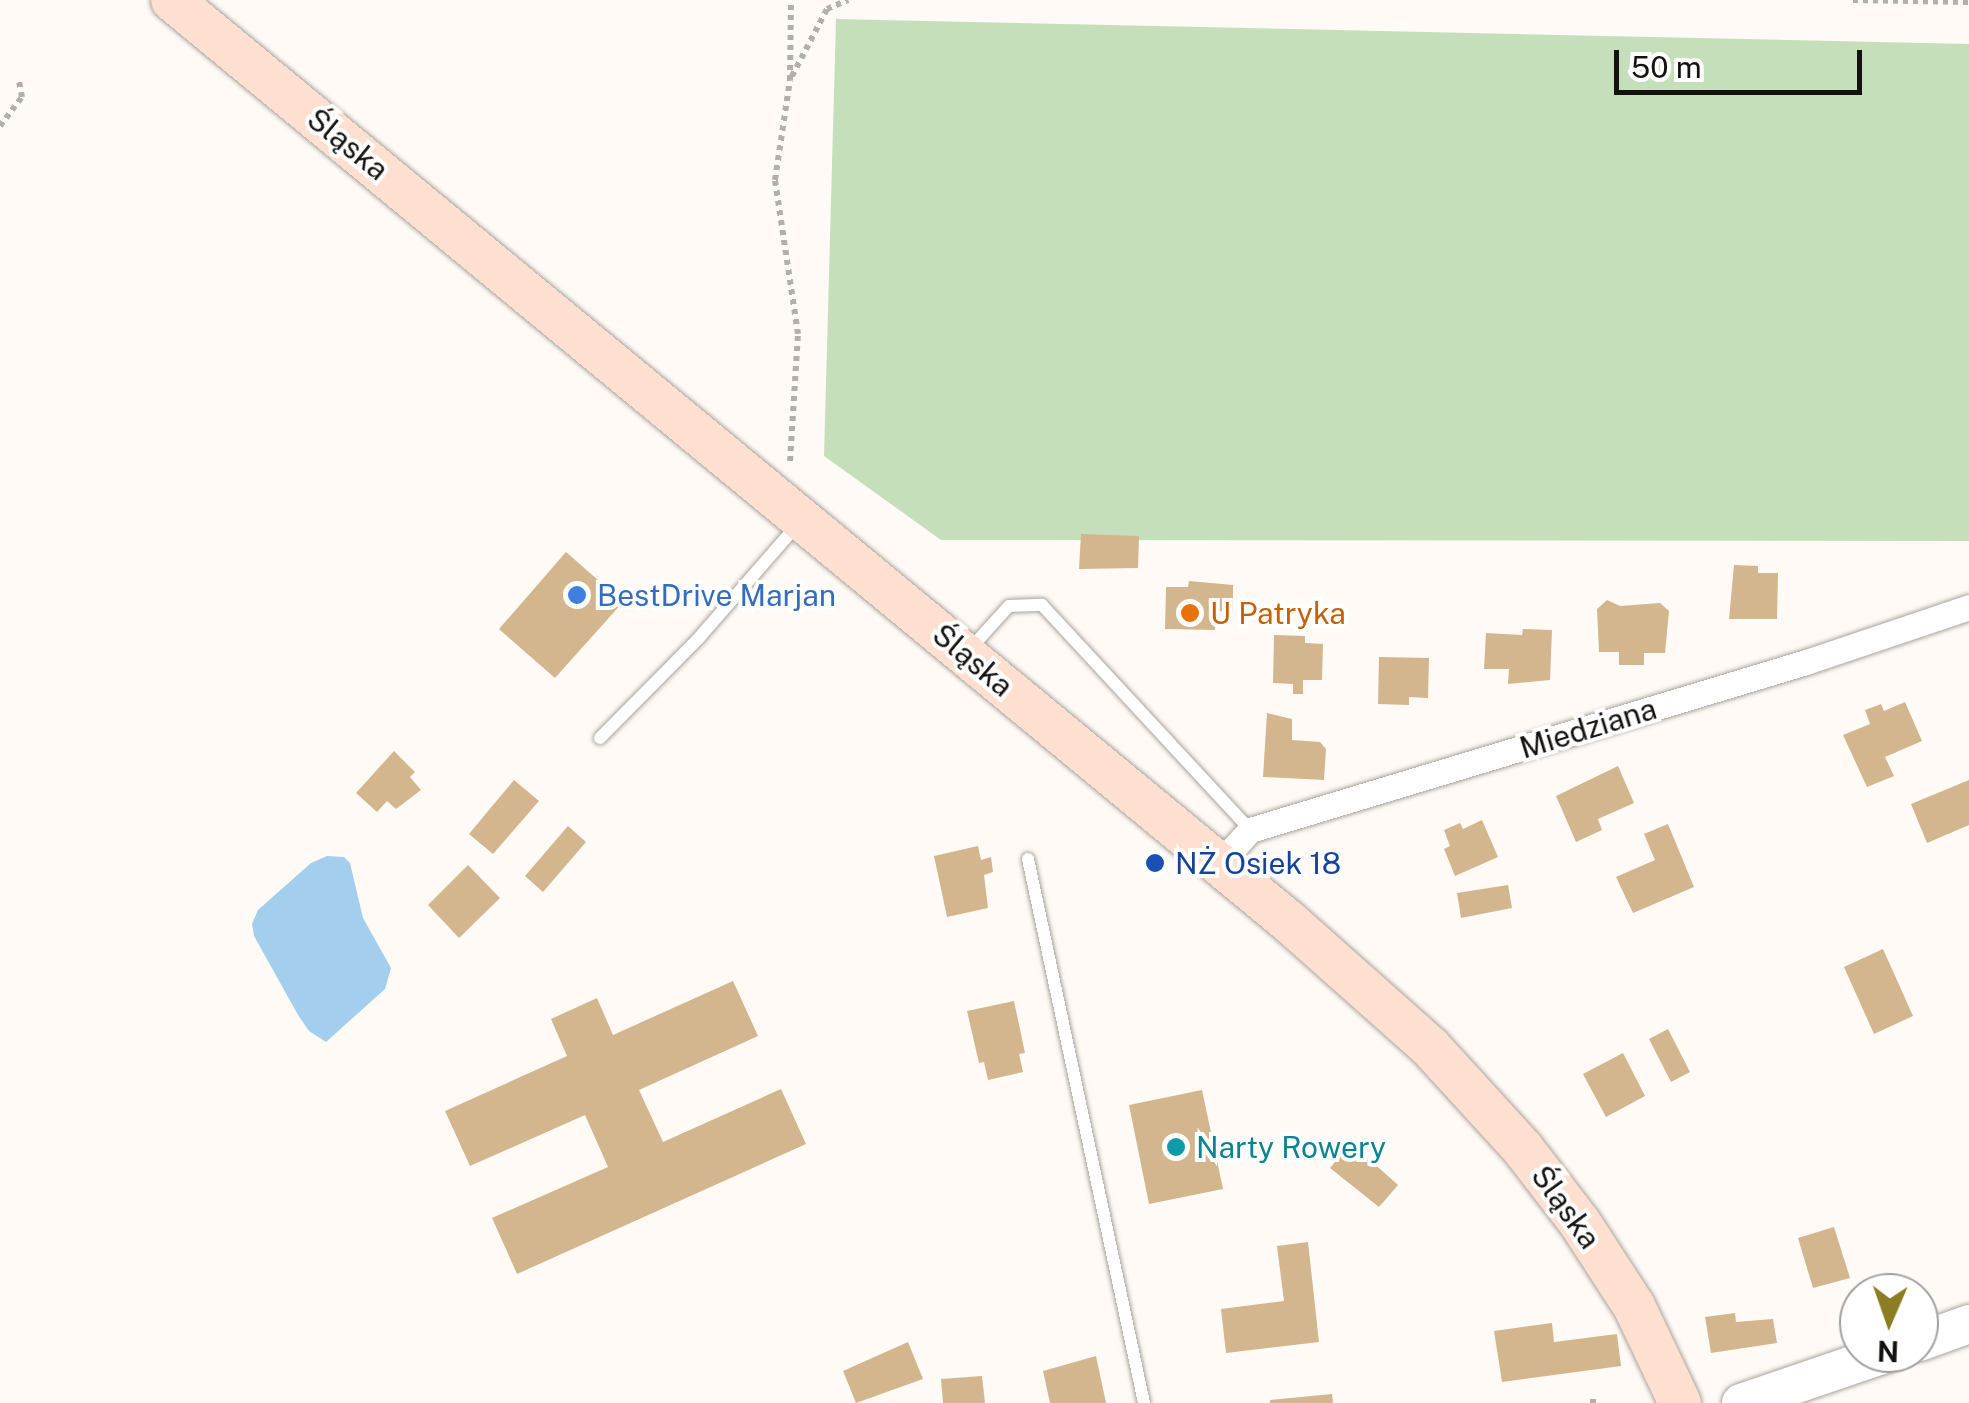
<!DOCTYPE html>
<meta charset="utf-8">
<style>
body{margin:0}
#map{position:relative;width:1969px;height:1403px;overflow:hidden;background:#fffaf5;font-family:"Public Sans",sans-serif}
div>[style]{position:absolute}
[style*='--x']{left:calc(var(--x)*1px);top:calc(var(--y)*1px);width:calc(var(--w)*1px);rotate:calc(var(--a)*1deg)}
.green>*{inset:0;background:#c5dfbb}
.water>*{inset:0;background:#a4ceed}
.building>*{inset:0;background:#d3b68e}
.path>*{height:6px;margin-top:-3px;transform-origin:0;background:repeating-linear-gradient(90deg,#b3afab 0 5px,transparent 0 10px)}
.roads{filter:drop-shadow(0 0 2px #aaa49e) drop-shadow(0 0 2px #aaa49e)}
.lane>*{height:12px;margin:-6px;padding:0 6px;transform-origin:6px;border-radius:6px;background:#fff}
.street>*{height:25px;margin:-12.5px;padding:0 12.5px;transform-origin:12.5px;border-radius:12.5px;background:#fff}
.secondary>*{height:38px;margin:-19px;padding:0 19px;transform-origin:19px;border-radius:19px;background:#fff}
.primary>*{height:42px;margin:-21px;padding:0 21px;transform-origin:21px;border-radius:21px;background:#ffdfcf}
.dots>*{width:28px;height:28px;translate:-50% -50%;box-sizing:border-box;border:5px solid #fff;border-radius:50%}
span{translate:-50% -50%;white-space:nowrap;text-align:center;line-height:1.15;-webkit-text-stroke:8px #fff;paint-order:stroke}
.street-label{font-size:30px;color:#141210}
.shop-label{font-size:30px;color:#366cbe}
.left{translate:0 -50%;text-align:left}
.food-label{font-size:30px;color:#c56008}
.transit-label{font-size:30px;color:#164399}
.culture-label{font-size:30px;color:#0d838f}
.north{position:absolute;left:1839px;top:1273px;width:100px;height:100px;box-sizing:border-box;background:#fff;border:2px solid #a1a09f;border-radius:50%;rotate:182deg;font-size:28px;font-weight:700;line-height:40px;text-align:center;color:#141210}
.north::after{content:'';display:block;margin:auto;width:35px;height:45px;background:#8b7d23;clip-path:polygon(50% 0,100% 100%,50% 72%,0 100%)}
.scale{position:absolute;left:1614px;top:50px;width:248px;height:45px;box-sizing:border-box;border:5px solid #141210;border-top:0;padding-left:12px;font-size:30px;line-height:35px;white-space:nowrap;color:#141210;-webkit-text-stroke:8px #fff;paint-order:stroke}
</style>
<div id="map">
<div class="green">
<div style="clip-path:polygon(836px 19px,1969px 44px,1969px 541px,941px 540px,824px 456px)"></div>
</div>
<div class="water">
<div style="clip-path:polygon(327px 856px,344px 857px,350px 863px,363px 918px,391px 968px,385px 989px,326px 1042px,309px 1031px,298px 1015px,254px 936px,252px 924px,258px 910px,311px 863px)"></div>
</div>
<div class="building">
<div style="clip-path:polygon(1081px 534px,1139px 536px,1138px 568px,1079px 569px)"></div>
<div style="clip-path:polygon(566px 552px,623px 602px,555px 678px,499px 629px)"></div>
<div style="clip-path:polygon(1734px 565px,1758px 566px,1758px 573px,1778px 573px,1777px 619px,1729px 619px)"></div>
<div style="clip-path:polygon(1189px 581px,1233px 585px,1233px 612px,1216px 611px,1215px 630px,1165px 629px,1166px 587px,1188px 587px)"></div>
<div style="clip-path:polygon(1607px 600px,1620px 606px,1660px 603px,1669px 611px,1665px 653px,1644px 653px,1644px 665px,1619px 665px,1619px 652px,1599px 652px,1597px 609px)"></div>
<div style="clip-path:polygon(1523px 629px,1552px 630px,1550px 680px,1508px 684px,1509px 669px,1484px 669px,1486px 633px,1522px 635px)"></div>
<div style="clip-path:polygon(1274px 635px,1305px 636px,1305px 643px,1323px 644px,1322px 680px,1303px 680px,1303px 694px,1293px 694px,1293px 684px,1273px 683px)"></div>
<div style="clip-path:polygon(1379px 657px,1429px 658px,1428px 698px,1409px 697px,1409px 705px,1378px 704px)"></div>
<div style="clip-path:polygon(1905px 702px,1922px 741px,1885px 757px,1894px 776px,1867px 787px,1843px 735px,1870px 724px,1865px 710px,1881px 704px,1884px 711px)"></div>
<div style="clip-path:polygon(1267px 713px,1292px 719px,1292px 740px,1320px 742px,1326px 749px,1324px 780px,1263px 777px)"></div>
<div style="clip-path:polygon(394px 751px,415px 772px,410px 777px,421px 790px,396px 809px,387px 801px,377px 812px,356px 793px)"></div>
<div style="clip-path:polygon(1618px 766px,1634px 803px,1598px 819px,1602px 830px,1576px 842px,1556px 796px)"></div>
<div style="clip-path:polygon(514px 780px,539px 801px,493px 854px,469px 834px)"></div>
<div style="clip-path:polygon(1969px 780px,1969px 825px,1927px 843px,1911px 804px)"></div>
<div style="clip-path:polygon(1482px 820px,1498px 857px,1455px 876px,1444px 849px,1450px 846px,1444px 830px,1460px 823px,1463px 829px)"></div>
<div style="clip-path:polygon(1668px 824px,1694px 887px,1633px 913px,1616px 877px,1655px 860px,1644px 834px)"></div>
<div style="clip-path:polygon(568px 826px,586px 842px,543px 892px,525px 876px)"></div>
<div style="clip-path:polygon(978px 846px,981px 860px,991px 857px,993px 872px,984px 875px,988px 908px,947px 917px,934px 856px)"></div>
<div style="clip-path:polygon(468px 865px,500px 898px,459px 938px,428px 905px)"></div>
<div style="clip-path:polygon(1508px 885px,1512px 908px,1461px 918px,1457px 893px)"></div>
<div style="clip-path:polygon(1883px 949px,1913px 1016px,1874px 1034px,1844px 967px)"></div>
<div style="clip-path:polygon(733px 981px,758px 1036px,639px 1090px,663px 1142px,781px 1089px,806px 1144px,517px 1274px,492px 1218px,608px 1167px,585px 1115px,470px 1166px,445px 1111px,567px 1056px,551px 1019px,597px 998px,613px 1035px)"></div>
<div style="clip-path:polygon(1014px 1001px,1025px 1053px,1019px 1054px,1023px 1072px,988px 1080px,984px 1062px,979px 1063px,967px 1011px)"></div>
<div style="clip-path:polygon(1668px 1029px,1690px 1072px,1671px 1082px,1649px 1039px)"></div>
<div style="clip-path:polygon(1623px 1053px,1645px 1096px,1606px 1117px,1583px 1074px)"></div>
<div style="clip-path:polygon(1202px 1090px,1223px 1189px,1149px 1204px,1129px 1105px)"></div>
<div style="clip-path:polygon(1351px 1143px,1398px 1185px,1379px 1207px,1330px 1168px)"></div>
<div style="clip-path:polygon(1834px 1227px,1850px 1278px,1813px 1288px,1798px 1238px)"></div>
<div style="clip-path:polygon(1308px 1242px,1319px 1342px,1226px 1353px,1221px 1309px,1284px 1301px,1277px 1246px)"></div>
<div style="clip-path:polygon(1735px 1313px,1736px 1322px,1773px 1319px,1777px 1343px,1711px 1353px,1705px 1317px)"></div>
<div style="clip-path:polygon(1552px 1323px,1554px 1342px,1617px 1334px,1621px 1366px,1502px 1382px,1494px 1331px)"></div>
<div style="clip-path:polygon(908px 1342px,923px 1379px,856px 1403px,843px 1371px)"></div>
<div style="clip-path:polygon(1096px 1356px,1106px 1403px,1050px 1403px,1043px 1371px)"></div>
<div style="clip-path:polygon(982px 1376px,985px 1403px,943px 1403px,941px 1379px)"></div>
<div style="clip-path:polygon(1332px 1394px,1333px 1403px,1270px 1403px,1270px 1400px)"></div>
</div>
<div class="path">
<div style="--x:1853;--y:0;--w:116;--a:1"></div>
<div style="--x:792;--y:76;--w:76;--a:-62.4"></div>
<div style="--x:827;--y:9;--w:23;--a:-23"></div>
<div style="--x:0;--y:126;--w:36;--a:-53"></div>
<div style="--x:22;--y:97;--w:16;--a:-101"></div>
<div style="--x:790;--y:461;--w:127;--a:-86.4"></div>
<div style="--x:798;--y:334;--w:156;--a:-98.5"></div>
<div style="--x:775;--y:180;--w:101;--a:-81.5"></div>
<div style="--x:790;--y:80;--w:80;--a:-89.3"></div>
<div style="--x:1593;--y:1399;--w:4;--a:90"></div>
</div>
<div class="roads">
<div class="lane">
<div style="--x:970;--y:649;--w:58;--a:-47.8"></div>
<div style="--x:1009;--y:606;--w:33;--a:-2"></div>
<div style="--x:1042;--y:605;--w:306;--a:47.2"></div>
<div style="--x:600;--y:738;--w:139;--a:-45.3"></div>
<div style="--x:698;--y:639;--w:151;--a:-49"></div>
<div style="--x:1028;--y:859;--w:556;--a:77.96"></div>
</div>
<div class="street">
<div style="--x:1219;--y:864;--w:46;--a:-47.6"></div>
<div style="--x:1250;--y:830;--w:581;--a:-16.81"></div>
<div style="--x:1806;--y:662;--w:172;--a:-18.6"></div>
</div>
<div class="secondary">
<div style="--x:1919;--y:1342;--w:53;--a:-19.8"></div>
<div style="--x:1741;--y:1403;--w:155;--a:-18.8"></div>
</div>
<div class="primary">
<div style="--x:172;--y:0;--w:1446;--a:39.53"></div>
<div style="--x:1287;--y:920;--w:191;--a:41.6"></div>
<div style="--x:1430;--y:1047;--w:138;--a:47.6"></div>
<div style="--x:1523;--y:1149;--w:93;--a:52.4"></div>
<div style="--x:1580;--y:1223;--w:99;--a:57"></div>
<div style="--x:1634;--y:1306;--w:107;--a:64.6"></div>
</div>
</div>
<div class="dots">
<div style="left:577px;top:595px;background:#3f7fe0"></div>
<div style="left:1190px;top:613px;background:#e8710a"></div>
<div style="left:1155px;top:863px;background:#1a4fb4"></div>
<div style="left:1176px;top:1147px;background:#0f9aa8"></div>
</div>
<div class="street-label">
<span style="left:348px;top:144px;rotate:39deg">Śląska</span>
<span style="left:973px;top:660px;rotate:40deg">Śląska</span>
<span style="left:1588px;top:728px;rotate:-17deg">Miedziana</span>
<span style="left:1566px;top:1207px;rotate:54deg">Śląska</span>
</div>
<div class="shop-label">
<span class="left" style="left:597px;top:595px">BestDrive Marjan</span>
</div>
<div class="food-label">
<span class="left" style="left:1210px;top:613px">U Patryka</span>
</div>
<div class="transit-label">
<span class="left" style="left:1175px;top:863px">NŻ Osiek 18</span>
</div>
<div class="culture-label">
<span class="left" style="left:1196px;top:1147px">Narty Rowery</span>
</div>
<div class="north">N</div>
<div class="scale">50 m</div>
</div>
